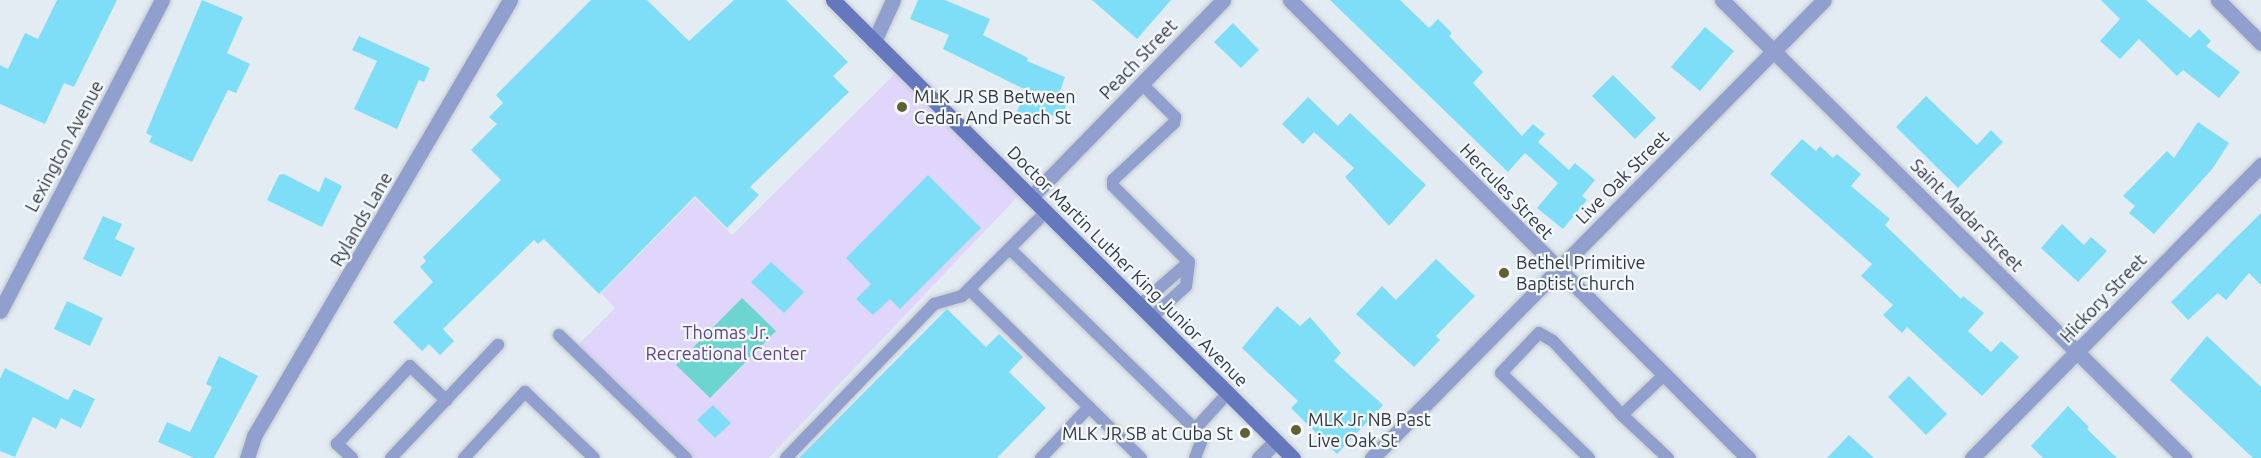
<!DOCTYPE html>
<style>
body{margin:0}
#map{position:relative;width:2261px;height:458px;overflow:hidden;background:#e4ecf3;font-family:Ubuntu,sans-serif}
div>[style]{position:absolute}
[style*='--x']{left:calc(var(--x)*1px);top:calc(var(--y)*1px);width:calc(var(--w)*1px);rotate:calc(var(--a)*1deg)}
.green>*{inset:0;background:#e0d6fc}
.water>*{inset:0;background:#6cd5d0}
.building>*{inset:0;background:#7edef8}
.roads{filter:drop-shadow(0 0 2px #c1c8ce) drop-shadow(0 0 2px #c1c8ce)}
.service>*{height:12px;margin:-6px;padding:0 6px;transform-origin:6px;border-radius:6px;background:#909fce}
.minor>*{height:15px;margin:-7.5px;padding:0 7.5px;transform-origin:7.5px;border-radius:7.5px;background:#909fce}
.secondary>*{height:15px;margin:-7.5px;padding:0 7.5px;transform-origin:7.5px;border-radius:7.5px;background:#6678bd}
.dots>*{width:16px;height:16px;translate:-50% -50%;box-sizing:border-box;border:3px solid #f3f9ff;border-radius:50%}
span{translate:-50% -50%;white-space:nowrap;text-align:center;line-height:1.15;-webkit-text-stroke:4.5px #f3f9ff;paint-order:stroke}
.street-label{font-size:18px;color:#35383b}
.poi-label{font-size:18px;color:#35383b}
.left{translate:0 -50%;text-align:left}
.right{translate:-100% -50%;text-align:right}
.park-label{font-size:18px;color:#604292}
</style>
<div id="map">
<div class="green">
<div style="clip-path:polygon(901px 68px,1024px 190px,769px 458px,686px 458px,574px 349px,615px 308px,601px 293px,695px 198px,732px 235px)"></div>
</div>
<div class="water">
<div style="clip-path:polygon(742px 298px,776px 331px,710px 398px,676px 365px)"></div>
</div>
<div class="building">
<div style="clip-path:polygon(57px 0,117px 0,74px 87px,64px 83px,45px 124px,0 104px,0 65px,8px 69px,25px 33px,38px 39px)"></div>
<div style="clip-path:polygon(202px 0,243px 17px,227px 53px,250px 64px,236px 93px,228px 90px,192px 162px,149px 142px,152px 136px,146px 133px)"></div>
<div style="clip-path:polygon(591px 0,647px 0,689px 41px,734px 0,786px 0,848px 62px,833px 76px,849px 92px,750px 187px,759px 195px,727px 228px,695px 196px,599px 294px,544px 239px,538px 244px,534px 240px,443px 329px,454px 341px,440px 355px,429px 344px,422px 351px,393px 322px,433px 282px,420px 267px,426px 261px,423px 257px,501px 180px,471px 150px,497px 124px,489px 117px,503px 103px,496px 95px)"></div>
<div style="clip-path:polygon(918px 0,945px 0,990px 19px,983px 35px,1028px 58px,1027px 61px,1065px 77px,1060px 91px,1070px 95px,1061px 119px,1046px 113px,1040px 127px,1015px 116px,1026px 90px,943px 49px,949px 35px,910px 19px)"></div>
<div style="clip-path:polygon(1092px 0,1171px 0,1137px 39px)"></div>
<div style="clip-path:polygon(1330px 0,1400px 0,1429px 28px,1438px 19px,1452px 33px,1449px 36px,1483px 72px,1473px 83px,1522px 136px,1533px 124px,1545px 134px,1538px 142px,1569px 170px,1575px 163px,1595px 180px,1582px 196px,1587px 200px,1563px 229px,1537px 208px,1558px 183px,1525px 153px,1508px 172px)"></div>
<div style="clip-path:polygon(2101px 0,2146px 0,2190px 38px,2199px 29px,2211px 41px,2206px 46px,2240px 72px,2219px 98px,2183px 70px,2177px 76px,2139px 39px,2120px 59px,2100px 41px,2120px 19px)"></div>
<div style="clip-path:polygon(1233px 23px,1259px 50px,1241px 68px,1214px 42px)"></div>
<div style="clip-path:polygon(1705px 27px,1734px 51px,1700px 91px,1671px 67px)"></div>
<div style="clip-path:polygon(359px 36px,430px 68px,424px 82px,419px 80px,397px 129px,354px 109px,377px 61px,352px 50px)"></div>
<div style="clip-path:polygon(1613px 75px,1656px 118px,1635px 139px,1592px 96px)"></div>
<div style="clip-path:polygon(1926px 96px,1977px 145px,1991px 130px,2003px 142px,1958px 188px,1896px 127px)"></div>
<div style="clip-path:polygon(1308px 97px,1338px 126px,1350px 113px,1426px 185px,1389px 226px,1345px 177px,1354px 168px,1314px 132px,1303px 144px,1282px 124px)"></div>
<div style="clip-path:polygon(2198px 122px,2229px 143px,2213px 168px,2154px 234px,2129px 213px,2135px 206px,2123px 196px,2167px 151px,2174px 158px)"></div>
<div style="clip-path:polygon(1802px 139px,1816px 151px,1820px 146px,1833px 158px,1837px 154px,1861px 174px,1851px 186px,1890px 219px,1885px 225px,1961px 299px,1963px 296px,1984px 313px,1968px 331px,1991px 352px,2001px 341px,2019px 357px,1982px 396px,1907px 327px,1902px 333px,1883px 315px,1893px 305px,1861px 276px,1872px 264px,1770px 174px)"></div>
<div style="clip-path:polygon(284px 174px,319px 192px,325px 177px,342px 186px,322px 227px,267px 200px,279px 175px)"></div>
<div style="clip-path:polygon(928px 175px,981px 228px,900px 309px,890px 299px,873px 315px,856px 299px,871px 284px,846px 258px)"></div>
<div style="clip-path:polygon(2261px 213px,2261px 285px,2249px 273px,2226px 300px,2218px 293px,2188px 320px,2171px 302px)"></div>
<div style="clip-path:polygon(103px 216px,122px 224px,115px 239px,135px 248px,121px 277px,83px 259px)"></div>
<div style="clip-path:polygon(2062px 224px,2084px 245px,2091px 237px,2107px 251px,2078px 282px,2041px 248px)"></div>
<div style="clip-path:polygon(1436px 259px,1475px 296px,1436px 336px,1440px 340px,1414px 367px,1356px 314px,1382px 286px,1396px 300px)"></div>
<div style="clip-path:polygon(771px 262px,804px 292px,784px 313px,751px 282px)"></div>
<div style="clip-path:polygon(67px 301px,103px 318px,90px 346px,54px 329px)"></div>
<div style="clip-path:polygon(1277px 306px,1300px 326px,1310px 317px,1341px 353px,1334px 361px,1383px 405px,1337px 454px,1291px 408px,1298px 401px,1242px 348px)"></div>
<div style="clip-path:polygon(947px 309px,986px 347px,999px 334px,1023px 357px,1009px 372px,1046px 408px,997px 458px,799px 458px)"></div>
<div style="clip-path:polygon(2207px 336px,2261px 387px,2261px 458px,2253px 458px,2170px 380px)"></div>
<div style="clip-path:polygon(219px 356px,258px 376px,214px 458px,194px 458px,158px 442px,167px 422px,190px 432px,212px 387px,206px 384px)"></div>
<div style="clip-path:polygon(5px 368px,68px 400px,74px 389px,95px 399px,81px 428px,61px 418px,56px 429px,33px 417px,15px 457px,0 451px,0 379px)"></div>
<div style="clip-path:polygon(1909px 376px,1947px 414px,1926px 435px,1888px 397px)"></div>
<div style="clip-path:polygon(713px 405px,731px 423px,715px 438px,697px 420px)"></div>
<div style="clip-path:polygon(2068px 406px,2089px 427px,2087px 429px,2117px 458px,2043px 458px,2031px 446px)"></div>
<div style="clip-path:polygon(1849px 435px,1874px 458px,1827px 458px)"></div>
</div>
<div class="roads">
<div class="service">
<div style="--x:1142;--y:84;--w:47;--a:45"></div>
<div style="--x:1175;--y:117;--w:6;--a:99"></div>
<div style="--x:1174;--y:123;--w:83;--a:136.9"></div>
<div style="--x:1113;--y:180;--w:6;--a:90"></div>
<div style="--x:1113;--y:186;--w:107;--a:45"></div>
<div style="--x:1010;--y:249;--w:269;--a:44.2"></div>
<div style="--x:1203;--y:437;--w:22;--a:111"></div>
<div style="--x:969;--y:289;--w:241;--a:44.5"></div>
<div style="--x:1140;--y:305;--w:65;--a:-41.3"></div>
<div style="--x:1189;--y:262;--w:24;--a:97"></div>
<div style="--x:1186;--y:286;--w:46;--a:137.6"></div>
<div style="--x:559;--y:335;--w:177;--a:44.1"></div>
<div style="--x:1664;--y:375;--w:58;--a:136.4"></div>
<div style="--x:1622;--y:415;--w:63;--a:43.1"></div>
<div style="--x:1195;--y:429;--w:49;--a:-47.5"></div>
<div style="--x:352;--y:458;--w:21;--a:-137"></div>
<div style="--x:337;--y:444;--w:107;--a:-46.9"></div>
<div style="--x:410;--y:366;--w:50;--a:43.4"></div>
<div style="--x:391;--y:458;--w:156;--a:-46.6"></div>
<div style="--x:464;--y:458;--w:90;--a:-47.3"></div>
<div style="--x:525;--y:392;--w:95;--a:43.7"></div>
<div style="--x:786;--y:458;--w:214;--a:-46.1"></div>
<div style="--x:934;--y:304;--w:29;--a:-16"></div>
<div style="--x:962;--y:296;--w:119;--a:-45"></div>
<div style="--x:1041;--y:458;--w:70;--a:-46.7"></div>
<div style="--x:1589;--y:458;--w:122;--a:-136"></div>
<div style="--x:1501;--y:373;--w:55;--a:-46.5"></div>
<div style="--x:1539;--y:333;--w:16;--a:30"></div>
<div style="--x:1553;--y:341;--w:101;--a:47"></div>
</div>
<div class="minor">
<div style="--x:1290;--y:0;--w:648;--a:45"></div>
<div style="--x:1722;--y:0;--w:651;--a:44.75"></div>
<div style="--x:2218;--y:0;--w:61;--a:45"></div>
<div style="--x:874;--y:41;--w:45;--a:-65.1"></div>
<div style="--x:1031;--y:197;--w:275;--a:-45.7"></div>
<div style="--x:0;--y:311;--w:351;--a:-62.5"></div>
<div style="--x:247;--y:458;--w:23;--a:-72"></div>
<div style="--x:254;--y:436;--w:506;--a:-59.58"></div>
<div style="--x:1259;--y:458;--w:24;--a:-45"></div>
<div style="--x:1372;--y:458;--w:643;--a:-45.38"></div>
<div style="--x:1972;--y:458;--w:412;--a:-45.4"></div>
</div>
<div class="secondary">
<div style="--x:833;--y:0;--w:649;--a:44.88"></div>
</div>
</div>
<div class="dots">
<div style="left:902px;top:107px;background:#5f622f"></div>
<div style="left:1504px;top:273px;background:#5f622f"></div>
<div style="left:1296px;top:430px;background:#5f622f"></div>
<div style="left:1245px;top:433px;background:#5f622f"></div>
</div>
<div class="street-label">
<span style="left:1138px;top:59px;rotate:-46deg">Peach Street</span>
<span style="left:64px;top:146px;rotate:-62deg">Lexington Avenue</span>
<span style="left:1622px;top:177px;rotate:-45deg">Live Oak Street</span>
<span style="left:1507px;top:191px;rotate:46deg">Hercules Street</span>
<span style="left:1967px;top:215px;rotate:45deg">Saint Madar Street</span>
<span style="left:361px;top:219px;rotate:-60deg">Rylands Lane</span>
<span style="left:1128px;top:266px;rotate:45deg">Doctor Martin Luther King Junior Avenue</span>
<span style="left:2103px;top:298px;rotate:-46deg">Hickory Street</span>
</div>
<div class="poi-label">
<span class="left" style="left:914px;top:107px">MLK JR SB Between<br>Cedar And Peach St</span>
<span class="left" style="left:1516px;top:273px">Bethel Primitive<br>Baptist Church</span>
<span class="left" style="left:1308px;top:430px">MLK Jr NB Past<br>Live Oak St</span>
<span class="right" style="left:1233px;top:433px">MLK JR SB at Cuba St</span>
</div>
<div class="park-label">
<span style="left:726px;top:343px">Thomas Jr.<br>Recreational Center</span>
</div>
</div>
